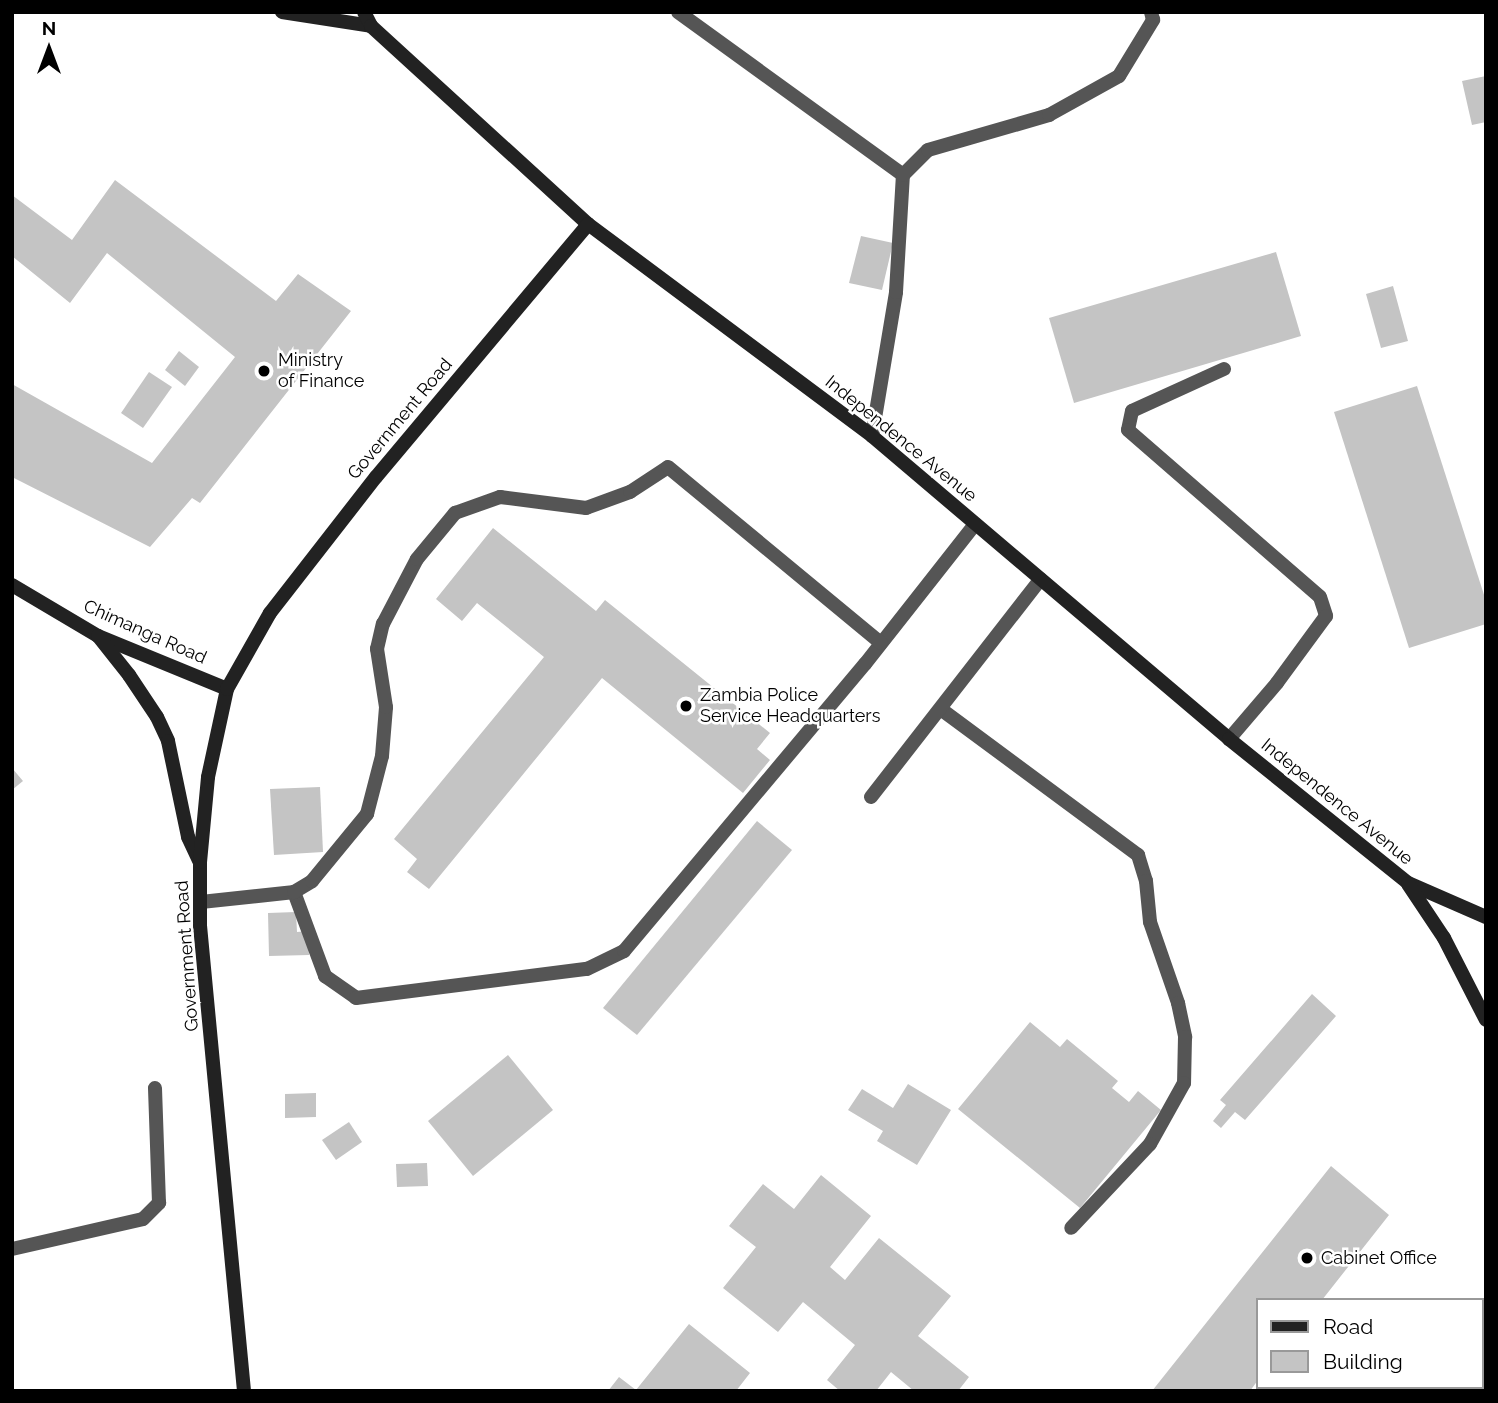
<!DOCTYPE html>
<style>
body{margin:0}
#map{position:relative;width:1498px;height:1403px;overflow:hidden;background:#fff;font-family:Raleway,sans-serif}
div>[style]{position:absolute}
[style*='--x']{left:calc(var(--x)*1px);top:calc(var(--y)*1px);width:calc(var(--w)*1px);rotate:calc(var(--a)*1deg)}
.building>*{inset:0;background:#c4c4c4}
.service>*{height:14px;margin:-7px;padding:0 7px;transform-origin:7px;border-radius:7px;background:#555}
.secondary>*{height:14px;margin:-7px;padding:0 7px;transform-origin:7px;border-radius:7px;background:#222}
.dots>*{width:19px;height:19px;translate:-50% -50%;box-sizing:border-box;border:4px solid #fff;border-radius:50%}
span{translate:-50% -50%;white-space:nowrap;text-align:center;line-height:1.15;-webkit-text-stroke:5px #fff;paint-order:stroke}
.poi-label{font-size:18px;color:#000}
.left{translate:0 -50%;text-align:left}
.street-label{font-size:18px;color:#000}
.frame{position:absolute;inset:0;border:14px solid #000;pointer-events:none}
.legend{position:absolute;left:1256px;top:1298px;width:228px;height:91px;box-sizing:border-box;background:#fff;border:2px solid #999;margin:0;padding:9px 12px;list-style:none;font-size:21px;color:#000}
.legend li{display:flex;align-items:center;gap:14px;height:35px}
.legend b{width:35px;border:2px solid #999}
.north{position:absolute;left:14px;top:14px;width:70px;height:70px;-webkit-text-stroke:5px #fff;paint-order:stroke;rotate:0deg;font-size:19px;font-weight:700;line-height:28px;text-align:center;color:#000}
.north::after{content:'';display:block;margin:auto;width:24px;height:32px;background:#000;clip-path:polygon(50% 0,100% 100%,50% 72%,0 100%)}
</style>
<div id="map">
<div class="building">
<div style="clip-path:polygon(1486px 76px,1486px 122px,1472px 125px,1462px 81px)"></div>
<div style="clip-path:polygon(115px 180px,276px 301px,298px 274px,351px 311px,200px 503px,192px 498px,150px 547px,12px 477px,12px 384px,152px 463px,235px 357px,107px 253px,70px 303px,12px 256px,12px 195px,72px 240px)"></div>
<div style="clip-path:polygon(861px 236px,893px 243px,882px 290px,849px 283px)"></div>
<div style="clip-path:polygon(1276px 252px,1301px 336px,1074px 403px,1049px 318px)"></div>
<div style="clip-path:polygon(1393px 286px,1408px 341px,1381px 348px,1366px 294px)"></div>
<div style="clip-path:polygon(179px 351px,199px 367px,185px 386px,165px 370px)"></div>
<div style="clip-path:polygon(149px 372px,172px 387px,143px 428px,121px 413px)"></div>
<div style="clip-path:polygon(1417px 386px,1486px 601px,1486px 624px,1409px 648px,1334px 412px)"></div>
<div style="clip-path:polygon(493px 528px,596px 611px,605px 600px,770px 733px,757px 749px,770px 760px,743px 793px,602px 678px,429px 889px,407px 872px,417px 859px,394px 839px,544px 657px,477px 603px,462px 621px,436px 599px)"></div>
<div style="clip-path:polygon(12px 768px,23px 781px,12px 790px)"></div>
<div style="clip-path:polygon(320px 787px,323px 852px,274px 855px,270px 789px)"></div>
<div style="clip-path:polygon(757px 821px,792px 850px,637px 1035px,603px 1008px)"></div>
<div style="clip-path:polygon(296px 912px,297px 932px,308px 931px,309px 955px,269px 956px,268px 913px)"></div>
<div style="clip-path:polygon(1312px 994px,1336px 1016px,1245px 1120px,1235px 1112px,1221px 1128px,1213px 1121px,1226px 1105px,1220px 1100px)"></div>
<div style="clip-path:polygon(1030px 1022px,1060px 1047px,1067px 1039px,1118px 1081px,1112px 1088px,1129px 1102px,1138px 1091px,1161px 1110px,1080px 1208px,958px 1109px)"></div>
<div style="clip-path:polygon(508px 1055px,553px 1110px,473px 1176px,428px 1121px)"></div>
<div style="clip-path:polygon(908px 1084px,951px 1110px,917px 1165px,877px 1141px,883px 1131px,848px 1110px,862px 1089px,893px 1108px)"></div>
<div style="clip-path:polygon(316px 1093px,316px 1117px,285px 1118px,285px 1094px)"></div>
<div style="clip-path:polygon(349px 1122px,362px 1142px,336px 1160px,322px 1140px)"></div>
<div style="clip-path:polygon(427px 1163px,428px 1186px,397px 1187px,396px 1164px)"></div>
<div style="clip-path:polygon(1331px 1166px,1389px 1215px,1322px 1300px,1258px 1300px,1258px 1380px,1250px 1391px,1152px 1391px)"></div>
<div style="clip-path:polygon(821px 1175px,871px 1216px,830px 1267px,845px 1280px,879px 1238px,951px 1296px,918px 1336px,969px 1377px,958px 1391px,914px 1391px,891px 1372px,876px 1391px,840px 1391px,827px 1380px,855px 1345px,803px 1302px,778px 1332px,723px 1288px,756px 1247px,729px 1226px,763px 1184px,794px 1209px)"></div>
<div style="clip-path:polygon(689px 1324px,750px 1373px,736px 1391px,608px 1391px,619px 1377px,636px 1390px)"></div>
</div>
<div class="service">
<div style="--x:678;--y:12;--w:278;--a:35.9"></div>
<div style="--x:1224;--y:369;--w:101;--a:155.5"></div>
<div style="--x:1132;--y:411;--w:19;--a:102"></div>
<div style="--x:1128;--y:430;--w:254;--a:41"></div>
<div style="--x:1320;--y:597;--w:20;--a:72"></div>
<div style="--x:1326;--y:616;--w:83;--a:126.2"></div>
<div style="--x:1277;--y:683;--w:74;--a:130.6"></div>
<div style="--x:872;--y:436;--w:146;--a:-80.5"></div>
<div style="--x:896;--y:292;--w:117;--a:-86.6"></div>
<div style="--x:903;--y:175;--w:35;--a:-45"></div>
<div style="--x:928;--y:150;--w:126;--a:-16.1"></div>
<div style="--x:1049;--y:115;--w:80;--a:-29.1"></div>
<div style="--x:1119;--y:76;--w:66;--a:-58.7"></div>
<div style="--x:1153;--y:20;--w:8;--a:-104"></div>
<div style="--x:942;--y:710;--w:244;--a:36.5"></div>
<div style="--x:1138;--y:855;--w:27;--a:73"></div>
<div style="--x:1146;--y:881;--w:41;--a:84.4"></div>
<div style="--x:1150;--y:922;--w:86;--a:70.9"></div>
<div style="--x:1178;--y:1003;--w:35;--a:78"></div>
<div style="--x:1185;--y:1037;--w:46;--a:91.2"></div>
<div style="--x:1184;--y:1083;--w:70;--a:119.1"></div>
<div style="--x:1150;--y:1144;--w:115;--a:133.2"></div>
<div style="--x:871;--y:797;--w:276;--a:-52.1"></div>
<div style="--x:294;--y:892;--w:90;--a:69.7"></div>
<div style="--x:325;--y:976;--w:38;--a:35"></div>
<div style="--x:356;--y:998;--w:233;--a:-7.2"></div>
<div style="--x:587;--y:969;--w:41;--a:-25.9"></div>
<div style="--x:624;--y:951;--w:375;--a:-50"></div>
<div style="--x:865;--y:664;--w:178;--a:-51.8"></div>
<div style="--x:201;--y:902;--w:94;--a:-6.1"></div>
<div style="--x:294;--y:892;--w:21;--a:-31"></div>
<div style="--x:312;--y:881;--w:87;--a:-50.6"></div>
<div style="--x:367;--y:814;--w:60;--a:-75.5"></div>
<div style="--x:382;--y:756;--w:49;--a:-85.3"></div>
<div style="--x:386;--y:707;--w:59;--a:-98.8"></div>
<div style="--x:377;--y:649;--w:26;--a:-77"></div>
<div style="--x:383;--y:624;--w:73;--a:-62.4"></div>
<div style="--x:417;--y:559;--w:60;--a:-50.4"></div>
<div style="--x:455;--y:513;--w:48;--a:-19.6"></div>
<div style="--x:500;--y:497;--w:87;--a:7.3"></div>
<div style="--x:586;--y:508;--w:47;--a:-20"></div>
<div style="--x:630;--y:492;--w:45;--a:-33.3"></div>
<div style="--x:668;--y:467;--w:276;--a:39.6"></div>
<div style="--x:12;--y:1249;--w:134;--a:-12.9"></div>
<div style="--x:143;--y:1219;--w:23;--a:-45"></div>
<div style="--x:159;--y:1203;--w:115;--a:-92"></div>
<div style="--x:1482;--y:1376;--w:6;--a:-45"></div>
<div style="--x:1468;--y:1391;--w:5;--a:-53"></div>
</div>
<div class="secondary">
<div style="--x:282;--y:12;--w:90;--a:8.9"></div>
<div style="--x:364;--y:12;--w:16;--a:63"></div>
<div style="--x:371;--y:26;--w:294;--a:42.4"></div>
<div style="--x:588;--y:224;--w:354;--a:36.7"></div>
<div style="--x:872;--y:436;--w:468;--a:40.3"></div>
<div style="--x:1229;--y:739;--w:230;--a:38.8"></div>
<div style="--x:1408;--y:883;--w:85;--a:23.6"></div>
<div style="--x:12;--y:585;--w:100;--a:30.7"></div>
<div style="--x:98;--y:636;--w:139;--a:22.3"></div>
<div style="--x:98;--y:636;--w:50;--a:51.5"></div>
<div style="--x:129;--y:675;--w:50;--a:56.3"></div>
<div style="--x:157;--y:717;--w:26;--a:65"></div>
<div style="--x:168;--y:741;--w:98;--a:78.2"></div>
<div style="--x:188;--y:837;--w:26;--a:65"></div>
<div style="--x:1408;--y:884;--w:65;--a:56.3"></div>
<div style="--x:1444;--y:938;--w:92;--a:62.9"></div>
<div style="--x:244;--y:1391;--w:468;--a:-95.4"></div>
<div style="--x:200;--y:925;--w:63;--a:-90"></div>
<div style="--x:200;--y:862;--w:85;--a:-84.6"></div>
<div style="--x:208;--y:777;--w:90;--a:-77.8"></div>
<div style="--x:227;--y:689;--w:87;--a:-60.5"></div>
<div style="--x:270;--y:613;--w:172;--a:-52.1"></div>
<div style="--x:376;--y:477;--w:330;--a:-50"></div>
</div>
<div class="dots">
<div style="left:264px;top:371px;background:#000"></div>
<div style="left:686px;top:706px;background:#000"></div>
<div style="left:1307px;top:1258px;background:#000"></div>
</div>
<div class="poi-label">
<span class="left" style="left:278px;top:371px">Ministry<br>of Finance</span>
<span class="left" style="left:700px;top:706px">Zambia Police<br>Service Headquarters</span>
<span class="left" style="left:1321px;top:1258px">Cabinet Office</span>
</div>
<div class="street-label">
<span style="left:400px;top:419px;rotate:-50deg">Government Road</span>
<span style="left:901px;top:439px;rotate:39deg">Independence Avenue</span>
<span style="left:145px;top:632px;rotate:24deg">Chimanga Road</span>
<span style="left:1337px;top:802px;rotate:39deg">Independence Avenue</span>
<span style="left:187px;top:956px;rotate:-94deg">Government Road</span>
</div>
<div class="frame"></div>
<ul class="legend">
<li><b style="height:9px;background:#222"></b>Road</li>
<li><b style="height:19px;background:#c4c4c4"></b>Building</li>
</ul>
<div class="north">N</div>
</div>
